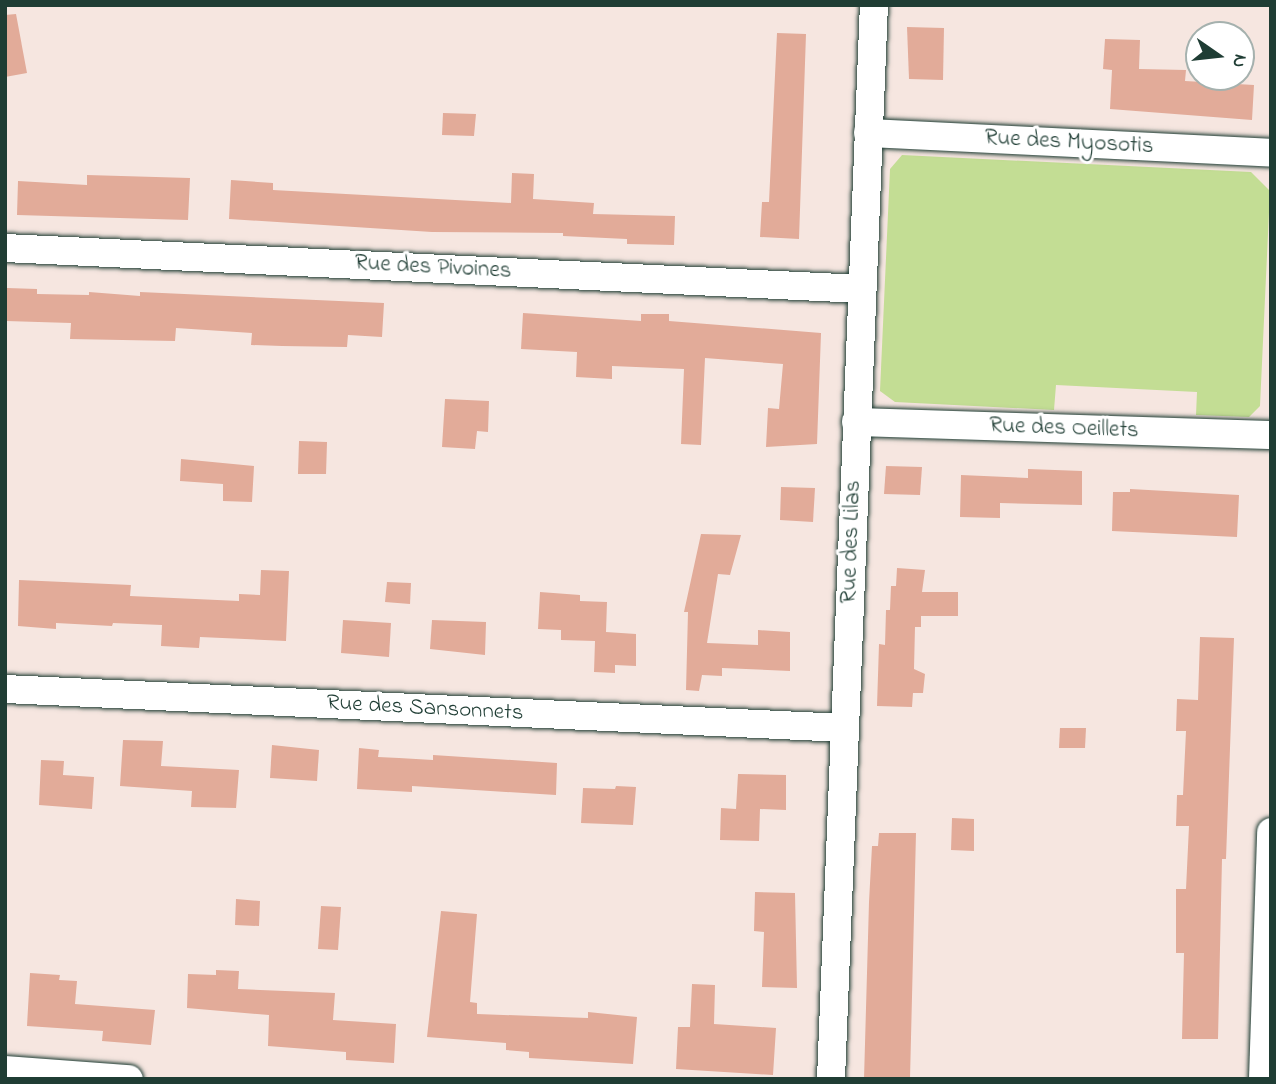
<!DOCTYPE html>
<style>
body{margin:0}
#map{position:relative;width:1276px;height:1084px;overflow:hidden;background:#f6e6e0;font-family:"Indie Flower",sans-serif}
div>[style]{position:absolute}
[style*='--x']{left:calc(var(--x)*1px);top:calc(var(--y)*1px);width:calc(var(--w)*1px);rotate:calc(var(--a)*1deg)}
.green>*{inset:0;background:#c3dd94}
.building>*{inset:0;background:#e2ab99}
.roads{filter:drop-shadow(0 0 2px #1f3d34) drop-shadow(0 0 2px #1f3d34)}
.minor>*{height:28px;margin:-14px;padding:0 14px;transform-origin:14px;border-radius:14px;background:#fff}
span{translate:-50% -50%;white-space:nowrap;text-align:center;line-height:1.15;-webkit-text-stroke:6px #fff;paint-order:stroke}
.street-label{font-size:23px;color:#1f3d34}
.frame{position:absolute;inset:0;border:7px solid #1f3d34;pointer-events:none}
.north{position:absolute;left:1185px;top:21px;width:70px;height:70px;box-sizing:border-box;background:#fff;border:2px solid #a5b1ae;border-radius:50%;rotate:104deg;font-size:19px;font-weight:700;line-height:28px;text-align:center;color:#1f3d34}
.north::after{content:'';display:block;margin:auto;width:24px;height:32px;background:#1f3d34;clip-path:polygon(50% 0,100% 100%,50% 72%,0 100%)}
</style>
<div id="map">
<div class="green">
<div style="clip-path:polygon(902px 155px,1251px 172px,1270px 191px,1260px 406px,1249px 417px,1196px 415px,1197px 392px,1056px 385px,1054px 410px,895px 402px,880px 391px,890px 169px)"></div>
</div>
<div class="building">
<div style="clip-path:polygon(16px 14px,27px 73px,5px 77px,5px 15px)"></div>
<div style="clip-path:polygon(907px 27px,944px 28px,943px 80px,909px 79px)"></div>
<div style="clip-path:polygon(777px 33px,806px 34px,799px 239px,760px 237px,762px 202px,769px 202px)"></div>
<div style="clip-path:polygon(1105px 39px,1140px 40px,1139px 69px,1186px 70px,1185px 81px,1254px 85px,1252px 120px,1110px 109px,1112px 70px,1103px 69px)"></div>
<div style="clip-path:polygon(443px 113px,476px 114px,474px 136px,442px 135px)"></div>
<div style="clip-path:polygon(512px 173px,534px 174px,533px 199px,594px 203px,593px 214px,675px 216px,674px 245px,627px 244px,627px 239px,563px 236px,563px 233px,432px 232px,229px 219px,231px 180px,273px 183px,273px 190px,511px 203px)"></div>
<div style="clip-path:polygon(87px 175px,190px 178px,188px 220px,17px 215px,18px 181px,87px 185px)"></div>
<div style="clip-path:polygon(7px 288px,37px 289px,37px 294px,89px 295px,89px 292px,140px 296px,140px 292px,384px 303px,382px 337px,348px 335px,347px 347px,282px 346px,251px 345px,252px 333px,176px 328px,175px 341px,70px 339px,71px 323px,6px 321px)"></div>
<div style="clip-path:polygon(523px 313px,641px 321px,641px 314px,669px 314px,669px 321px,821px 333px,817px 444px,766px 447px,768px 408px,779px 409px,783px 364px,705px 358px,701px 445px,681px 444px,684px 369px,612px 366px,612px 379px,576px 377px,577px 352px,521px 349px)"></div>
<div style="clip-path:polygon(445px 399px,489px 401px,488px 432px,477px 431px,475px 449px,442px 447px)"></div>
<div style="clip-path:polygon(299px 441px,327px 442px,326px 474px,298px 474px)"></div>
<div style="clip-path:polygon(181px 459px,254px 466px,252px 502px,223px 501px,223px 484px,180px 481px)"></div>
<div style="clip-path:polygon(886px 466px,922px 467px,920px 495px,884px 494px)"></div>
<div style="clip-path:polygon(1028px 469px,1082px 471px,1082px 505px,1000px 503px,1000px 518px,960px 517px,961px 475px,1028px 478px)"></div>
<div style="clip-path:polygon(781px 487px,815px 488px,813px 522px,780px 520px)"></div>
<div style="clip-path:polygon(1130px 489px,1239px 495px,1237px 537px,1112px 531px,1113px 492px,1130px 492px)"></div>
<div style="clip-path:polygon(701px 534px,741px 535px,730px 575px,718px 574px,707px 643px,758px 645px,758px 630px,790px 632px,790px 671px,722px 668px,722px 676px,702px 675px,699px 691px,686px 690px,688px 612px,684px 612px)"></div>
<div style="clip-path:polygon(897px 568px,925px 570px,922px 592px,958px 592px,958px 616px,921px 616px,921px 627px,915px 627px,914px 669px,925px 674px,923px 693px,913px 693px,912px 707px,877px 706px,879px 644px,885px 645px,886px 610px,890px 610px,891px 586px,896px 586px)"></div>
<div style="clip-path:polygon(261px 570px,289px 571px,286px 641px,200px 637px,199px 648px,161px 646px,162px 625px,113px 623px,112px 626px,56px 623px,56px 629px,18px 626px,19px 580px,131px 585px,130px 596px,239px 601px,239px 594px,260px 595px)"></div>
<div style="clip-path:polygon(387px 582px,411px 583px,410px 604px,385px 602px)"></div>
<div style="clip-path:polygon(540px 592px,580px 595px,580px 601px,607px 602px,606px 632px,636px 634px,636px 666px,615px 665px,615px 673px,594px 672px,595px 641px,561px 640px,561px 630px,538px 629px)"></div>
<div style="clip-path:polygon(343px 620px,391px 623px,389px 657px,341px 653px)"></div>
<div style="clip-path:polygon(432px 620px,486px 622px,485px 655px,430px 649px)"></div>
<div style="clip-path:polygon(1200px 637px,1234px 638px,1226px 859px,1222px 859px,1218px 1039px,1182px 1039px,1184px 953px,1176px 953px,1176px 889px,1186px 889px,1189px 826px,1176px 826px,1177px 795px,1183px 795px,1186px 731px,1176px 731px,1177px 699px,1198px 700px)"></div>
<div style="clip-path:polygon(1060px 728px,1086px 728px,1085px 748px,1059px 748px)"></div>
<div style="clip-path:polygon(123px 740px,163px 741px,161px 766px,239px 770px,236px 808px,191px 807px,192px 791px,120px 786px)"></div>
<div style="clip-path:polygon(272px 745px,319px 750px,317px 781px,270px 778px)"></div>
<div style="clip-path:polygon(359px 748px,379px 750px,378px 757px,399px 758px,433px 760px,433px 755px,557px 763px,556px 795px,412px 786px,412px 792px,357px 789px)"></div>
<div style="clip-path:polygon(41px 760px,64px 761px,63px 775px,94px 777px,92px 809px,39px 805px)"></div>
<div style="clip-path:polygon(738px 774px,786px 775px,786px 810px,760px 809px,759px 841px,720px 840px,721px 808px,736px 809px)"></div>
<div style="clip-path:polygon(616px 786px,636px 787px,633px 825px,581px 823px,583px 788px,615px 789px)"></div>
<div style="clip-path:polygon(952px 818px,974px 819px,974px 851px,951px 850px)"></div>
<div style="clip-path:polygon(879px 833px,916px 833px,910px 1079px,864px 1079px,869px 902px,872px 846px,878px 846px)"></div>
<div style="clip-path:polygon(755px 892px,795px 893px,797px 988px,762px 987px,764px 932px,754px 931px)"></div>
<div style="clip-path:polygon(236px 899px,260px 901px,259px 926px,235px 925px)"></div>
<div style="clip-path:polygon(321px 906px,341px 907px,338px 950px,318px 949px)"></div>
<div style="clip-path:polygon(441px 911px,477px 914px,470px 1002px,477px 1003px,477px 1014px,588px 1018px,588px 1012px,637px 1017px,633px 1064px,529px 1058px,529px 1052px,506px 1050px,506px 1043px,427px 1037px)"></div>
<div style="clip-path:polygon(216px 970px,239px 971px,238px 989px,335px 993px,333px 1020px,396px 1024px,394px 1063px,346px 1060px,346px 1052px,268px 1046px,269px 1015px,187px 1008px,188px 974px,216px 975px)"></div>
<div style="clip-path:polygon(30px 973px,60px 975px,59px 980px,77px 981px,75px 1004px,155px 1010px,151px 1045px,102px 1041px,103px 1031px,27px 1026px)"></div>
<div style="clip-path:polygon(692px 984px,715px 985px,714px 1024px,776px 1028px,773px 1075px,676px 1069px,678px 1027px,690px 1027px)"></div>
</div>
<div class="roads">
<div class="minor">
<div style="--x:868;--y:133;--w:403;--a:2.8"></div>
<div style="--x:5;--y:248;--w:857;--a:2.74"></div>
<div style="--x:856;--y:422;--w:415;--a:1.8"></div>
<div style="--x:5;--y:689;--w:841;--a:2.66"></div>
<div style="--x:5;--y:1070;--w:124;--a:4.2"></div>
<div style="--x:831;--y:1079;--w:1075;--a:-87.71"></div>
<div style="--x:1263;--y:1079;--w:247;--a:-88.1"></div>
</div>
</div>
<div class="street-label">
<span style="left:1069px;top:143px;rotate:3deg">Rue des Myosotis</span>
<span style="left:433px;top:268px;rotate:3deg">Rue des Pivoines</span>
<span style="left:1064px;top:429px;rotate:2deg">Rue des Oeillets</span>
<span style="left:852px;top:542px;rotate:-88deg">Rue des Lilas</span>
<span style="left:425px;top:709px;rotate:3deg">Rue des Sansonnets</span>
</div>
<div class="frame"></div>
<div class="north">N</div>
</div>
